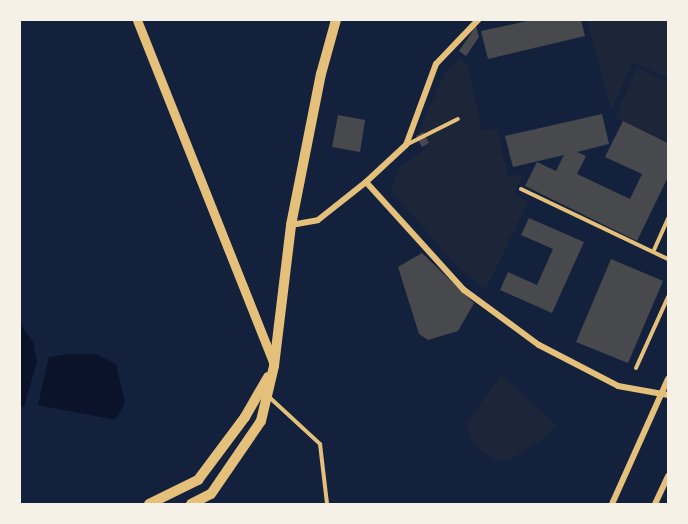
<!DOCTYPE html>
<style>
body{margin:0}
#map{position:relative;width:688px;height:524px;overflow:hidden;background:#14213d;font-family:"DM Sans",sans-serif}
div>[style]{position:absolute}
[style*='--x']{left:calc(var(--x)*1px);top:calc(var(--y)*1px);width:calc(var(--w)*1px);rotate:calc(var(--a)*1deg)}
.green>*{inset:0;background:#1d2539}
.water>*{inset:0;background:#0b132b}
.building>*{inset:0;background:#48494c}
.service>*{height:4px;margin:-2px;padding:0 2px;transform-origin:2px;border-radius:2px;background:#e5c07b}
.minor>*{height:6px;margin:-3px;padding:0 3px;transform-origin:3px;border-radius:3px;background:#e5c07b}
.tertiary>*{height:9px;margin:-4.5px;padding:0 4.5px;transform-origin:4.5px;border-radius:4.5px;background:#e5c07b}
.secondary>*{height:10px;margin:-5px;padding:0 5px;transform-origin:5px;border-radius:5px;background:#e5c07b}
span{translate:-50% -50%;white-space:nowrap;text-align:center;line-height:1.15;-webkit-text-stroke:6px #f6f1e7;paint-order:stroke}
.frame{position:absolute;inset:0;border:21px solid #f6f1e7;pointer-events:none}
</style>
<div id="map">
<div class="green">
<div style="clip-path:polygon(587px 20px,668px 20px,668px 78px,633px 62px,611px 110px)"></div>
<div style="clip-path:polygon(459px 58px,468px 67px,482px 131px,497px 128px,508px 178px,524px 173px,514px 194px,528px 202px,486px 289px,457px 266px,391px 191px,400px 166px,428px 148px,419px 131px,444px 74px)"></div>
<div style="clip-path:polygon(637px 68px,668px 82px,668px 141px,615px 118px)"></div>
<div style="clip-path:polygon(501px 375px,557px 425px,542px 440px,507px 461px,492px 458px,474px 445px,466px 424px)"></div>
</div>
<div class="water">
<div style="clip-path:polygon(20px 323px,33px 342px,37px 362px,24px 407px,20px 407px)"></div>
<div style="clip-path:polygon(68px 354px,95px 354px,116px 364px,125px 403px,115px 420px,38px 405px,49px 357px)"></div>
</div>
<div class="building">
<div style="clip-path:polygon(532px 20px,581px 20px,585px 36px,488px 59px,481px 31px)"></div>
<div style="clip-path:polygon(476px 26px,479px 37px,466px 56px,459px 51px)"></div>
<div style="clip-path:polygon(602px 114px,609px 144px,577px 152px,586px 156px,577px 174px,630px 199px,642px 174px,605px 157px,623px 121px,668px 143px,668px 177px,637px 241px,525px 186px,537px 162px,556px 171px,564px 155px,513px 167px,505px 136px)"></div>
<div style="clip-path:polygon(338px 115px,365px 120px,360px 152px,332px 147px)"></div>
<div style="clip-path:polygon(423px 132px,429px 143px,422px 147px,416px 136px)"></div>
<div style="clip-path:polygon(529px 218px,584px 242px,552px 313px,500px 290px,508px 272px,537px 285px,553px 249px,521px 235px)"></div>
<div style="clip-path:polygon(422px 253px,474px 303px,458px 331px,428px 340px,419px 334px,398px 267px)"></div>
<div style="clip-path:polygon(611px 259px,663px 281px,628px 363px,576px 342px)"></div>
</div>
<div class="service">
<div style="--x:406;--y:145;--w:58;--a:-26.6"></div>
<div style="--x:521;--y:189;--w:163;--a:25.5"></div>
<div style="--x:654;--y:250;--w:34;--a:-66"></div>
<div style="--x:636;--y:368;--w:78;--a:-65.7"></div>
<div style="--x:268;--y:396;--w:71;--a:42.7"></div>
<div style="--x:320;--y:444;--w:60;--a:83.3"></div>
</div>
<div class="minor">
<div style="--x:366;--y:182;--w:54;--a:-42.8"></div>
<div style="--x:406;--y:145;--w:86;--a:-69.7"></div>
<div style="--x:436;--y:64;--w:61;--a:-46.3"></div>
<div style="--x:291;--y:225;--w:27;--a:-10"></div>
<div style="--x:318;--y:220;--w:61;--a:-38.4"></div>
<div style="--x:366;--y:182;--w:146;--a:47.8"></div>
<div style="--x:464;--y:290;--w:93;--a:36.3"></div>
<div style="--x:539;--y:345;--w:89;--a:27.4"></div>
<div style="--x:618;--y:386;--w:51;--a:10.2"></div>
<div style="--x:612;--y:504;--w:137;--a:-65.9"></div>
<div style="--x:655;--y:504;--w:31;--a:-65"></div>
</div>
<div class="tertiary">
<div style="--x:137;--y:20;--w:370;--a:68.3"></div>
</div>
<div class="secondary">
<div style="--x:149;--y:504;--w:55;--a:-26.1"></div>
<div style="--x:198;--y:480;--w:79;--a:-53.3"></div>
<div style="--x:245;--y:417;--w:46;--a:-60.1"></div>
<div style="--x:191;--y:504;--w:22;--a:-27"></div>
<div style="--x:211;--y:494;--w:88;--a:-55.6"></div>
<div style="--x:261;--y:421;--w:57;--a:-76.7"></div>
<div style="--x:274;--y:366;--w:142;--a:-83.1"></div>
<div style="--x:291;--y:225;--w:154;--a:-78.8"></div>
<div style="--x:321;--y:74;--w:56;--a:-74.5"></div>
</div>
<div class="frame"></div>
</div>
